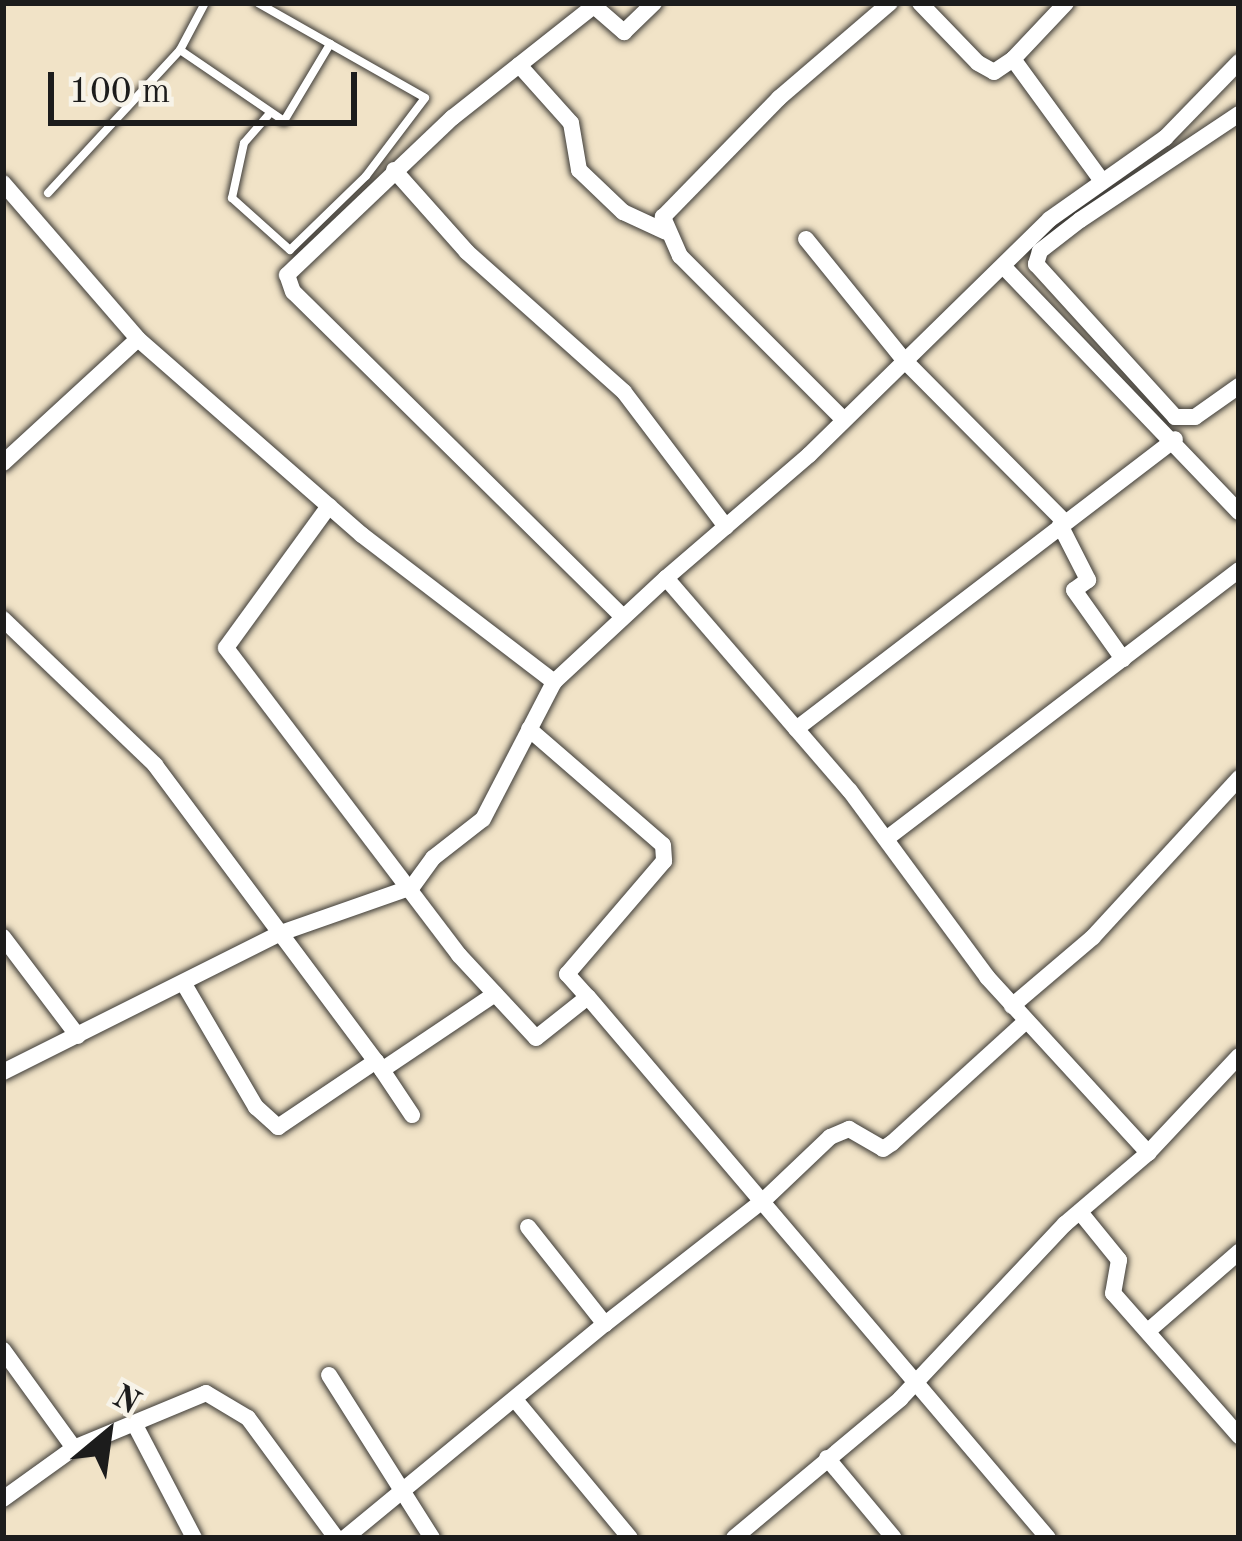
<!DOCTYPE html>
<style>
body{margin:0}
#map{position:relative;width:1242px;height:1541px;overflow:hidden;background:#f1e3c7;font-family:"Old Standard TT",serif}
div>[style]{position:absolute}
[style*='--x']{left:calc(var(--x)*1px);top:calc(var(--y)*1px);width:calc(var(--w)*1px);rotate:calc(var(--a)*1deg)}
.roads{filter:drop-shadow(0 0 3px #3c3a36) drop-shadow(0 0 3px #3c3a36)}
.service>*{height:8px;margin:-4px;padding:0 4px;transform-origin:4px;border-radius:4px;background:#fff}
.minor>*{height:16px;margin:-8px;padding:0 8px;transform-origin:8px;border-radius:8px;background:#fff}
span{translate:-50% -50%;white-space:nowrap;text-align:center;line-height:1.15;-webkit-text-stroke:9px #f7f3e8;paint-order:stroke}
.frame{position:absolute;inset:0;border:6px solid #1c1c1c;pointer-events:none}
.north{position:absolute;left:48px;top:1373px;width:120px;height:120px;-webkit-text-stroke:9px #f7f3e8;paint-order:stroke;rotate:29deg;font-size:33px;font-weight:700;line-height:48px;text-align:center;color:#1c1c1c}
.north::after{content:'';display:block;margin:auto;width:42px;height:54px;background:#1c1c1c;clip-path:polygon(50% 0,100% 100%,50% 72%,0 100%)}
.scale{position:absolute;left:48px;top:72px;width:309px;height:54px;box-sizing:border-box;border:6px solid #1c1c1c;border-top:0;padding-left:15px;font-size:36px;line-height:42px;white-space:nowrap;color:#1c1c1c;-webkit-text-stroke:9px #f7f3e8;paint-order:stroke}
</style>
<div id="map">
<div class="roads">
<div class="service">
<div style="--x:258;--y:3;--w:192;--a:29.6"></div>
<div style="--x:425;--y:98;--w:98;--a:127.1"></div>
<div style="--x:366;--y:176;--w:106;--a:135.8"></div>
<div style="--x:290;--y:250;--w:78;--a:-138.1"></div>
<div style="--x:232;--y:198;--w:56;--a:-77.7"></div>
<div style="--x:244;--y:143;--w:37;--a:-49"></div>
<div style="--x:180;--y:50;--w:126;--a:34.3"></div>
<div style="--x:284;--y:121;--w:90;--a:-59.1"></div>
<div style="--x:48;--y:193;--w:195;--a:-47.3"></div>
<div style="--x:180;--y:50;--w:53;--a:-62"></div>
</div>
<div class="minor">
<div style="--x:920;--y:3;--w:83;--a:46"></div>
<div style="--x:978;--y:63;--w:18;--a:29"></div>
<div style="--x:994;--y:72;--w:23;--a:-34"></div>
<div style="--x:1066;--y:3;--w:77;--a:133.4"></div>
<div style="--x:1013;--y:59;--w:151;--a:53.9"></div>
<div style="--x:519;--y:65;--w:78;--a:48.1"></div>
<div style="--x:571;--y:123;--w:48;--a:80.3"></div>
<div style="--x:579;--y:170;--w:61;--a:43.7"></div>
<div style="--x:623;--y:212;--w:47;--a:24.9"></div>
<div style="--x:1239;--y:114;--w:191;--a:146.3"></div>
<div style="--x:1080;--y:220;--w:51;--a:142.2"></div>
<div style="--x:1040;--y:251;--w:14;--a:107"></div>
<div style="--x:1036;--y:264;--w:207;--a:47.7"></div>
<div style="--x:1175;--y:417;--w:20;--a:0"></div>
<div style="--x:1195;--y:417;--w:54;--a:-35.2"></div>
<div style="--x:394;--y:170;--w:110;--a:48.3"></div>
<div style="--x:467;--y:252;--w:210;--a:41.7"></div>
<div style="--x:624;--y:392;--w:169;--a:52.9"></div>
<div style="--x:3;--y:183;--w:206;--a:49.1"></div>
<div style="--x:138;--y:339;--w:298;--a:41.2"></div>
<div style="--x:362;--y:535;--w:242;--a:37.4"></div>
<div style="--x:806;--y:239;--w:156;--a:51"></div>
<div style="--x:904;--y:360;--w:228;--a:45.2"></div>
<div style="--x:1003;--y:266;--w:341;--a:46.2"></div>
<div style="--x:844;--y:420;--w:232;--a:-135"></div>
<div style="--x:680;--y:256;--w:43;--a:-113.6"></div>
<div style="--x:663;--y:217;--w:166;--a:-45.7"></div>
<div style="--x:779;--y:98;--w:146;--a:-40.6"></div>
<div style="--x:3;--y:463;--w:183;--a:-42.6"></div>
<div style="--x:329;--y:506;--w:175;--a:126"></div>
<div style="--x:226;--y:648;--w:385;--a:52.8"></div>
<div style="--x:459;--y:955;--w:113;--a:47.1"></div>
<div style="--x:536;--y:1038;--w:66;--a:-38.3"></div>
<div style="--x:588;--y:997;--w:710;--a:49.63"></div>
<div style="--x:1060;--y:525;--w:62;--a:63"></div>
<div style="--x:1088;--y:580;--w:17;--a:144"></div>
<div style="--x:1074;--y:590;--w:85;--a:54.6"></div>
<div style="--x:666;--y:578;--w:189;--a:-40.7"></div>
<div style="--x:809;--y:455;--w:337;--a:-44.4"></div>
<div style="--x:1050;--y:219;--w:141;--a:-35.2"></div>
<div style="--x:1165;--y:138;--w:106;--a:-45.8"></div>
<div style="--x:621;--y:615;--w:460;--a:-135.4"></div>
<div style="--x:293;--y:292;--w:18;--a:-109"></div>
<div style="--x:287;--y:275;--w:228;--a:-43.6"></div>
<div style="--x:452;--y:118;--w:181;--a:-38.3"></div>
<div style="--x:594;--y:6;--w:40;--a:41"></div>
<div style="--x:624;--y:32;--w:42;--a:-44"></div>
<div style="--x:3;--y:619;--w:211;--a:43.8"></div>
<div style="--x:155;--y:765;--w:369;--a:53.3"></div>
<div style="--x:529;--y:729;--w:177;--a:40.9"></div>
<div style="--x:663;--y:845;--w:16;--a:86"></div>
<div style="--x:664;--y:861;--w:149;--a:130.6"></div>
<div style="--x:567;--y:974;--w:31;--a:48"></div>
<div style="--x:796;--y:729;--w:477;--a:-37.4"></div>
<div style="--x:886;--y:839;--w:444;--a:-37.3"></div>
<div style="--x:3;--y:937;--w:124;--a:52.9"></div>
<div style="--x:184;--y:984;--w:143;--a:59.7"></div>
<div style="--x:256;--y:1107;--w:30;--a:42"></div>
<div style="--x:278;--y:1127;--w:118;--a:-34"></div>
<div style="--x:376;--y:1061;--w:65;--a:56.3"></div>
<div style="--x:1012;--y:1006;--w:106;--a:-40.4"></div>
<div style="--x:1093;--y:937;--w:216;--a:-47.4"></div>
<div style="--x:382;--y:1070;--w:136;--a:-33.9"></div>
<div style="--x:3;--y:1072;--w:308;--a:-26.6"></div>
<div style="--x:278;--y:934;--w:142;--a:-19.3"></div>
<div style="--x:412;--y:887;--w:36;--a:-54"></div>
<div style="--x:433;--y:858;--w:63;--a:-38"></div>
<div style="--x:483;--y:819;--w:154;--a:-62.6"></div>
<div style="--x:554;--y:682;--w:153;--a:-42.9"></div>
<div style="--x:666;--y:578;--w:281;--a:49.2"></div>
<div style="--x:850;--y:791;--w:231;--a:53.6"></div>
<div style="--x:987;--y:977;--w:239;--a:47.5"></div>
<div style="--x:1148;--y:1153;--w:133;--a:-46.8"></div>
<div style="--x:1080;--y:1212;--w:62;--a:50.9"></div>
<div style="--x:1119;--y:1260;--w:34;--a:100"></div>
<div style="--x:1113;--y:1293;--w:191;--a:48.6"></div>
<div style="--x:528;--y:1227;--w:124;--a:51.6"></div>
<div style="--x:605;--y:1324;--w:203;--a:-38"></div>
<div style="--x:765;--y:1199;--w:90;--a:-43.6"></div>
<div style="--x:830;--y:1137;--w:21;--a:-23"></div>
<div style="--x:849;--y:1129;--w:39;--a:30"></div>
<div style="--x:883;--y:1149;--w:11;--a:-34"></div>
<div style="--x:892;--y:1143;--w:181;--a:-42.3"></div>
<div style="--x:1148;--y:1331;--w:121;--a:-41"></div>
<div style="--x:3;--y:1350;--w:121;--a:54.1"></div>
<div style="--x:74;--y:1448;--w:143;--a:-22.6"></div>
<div style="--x:206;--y:1393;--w:49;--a:30.8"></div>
<div style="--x:248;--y:1418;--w:149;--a:53.7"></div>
<div style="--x:329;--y:1375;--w:193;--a:57.7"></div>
<div style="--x:517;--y:1402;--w:177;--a:50.3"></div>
<div style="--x:135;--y:1425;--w:127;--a:62.4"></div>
<div style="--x:827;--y:1458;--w:104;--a:50.1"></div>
<div style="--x:3;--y:1499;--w:87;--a:-35.7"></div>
<div style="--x:345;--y:1538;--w:337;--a:-39.5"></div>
<div style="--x:734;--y:1538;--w:217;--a:-39.9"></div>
<div style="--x:900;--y:1399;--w:241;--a:-46.7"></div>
<div style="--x:1065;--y:1224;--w:109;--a:-40.5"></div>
</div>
</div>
<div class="frame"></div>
<div class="north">N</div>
<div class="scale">100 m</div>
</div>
